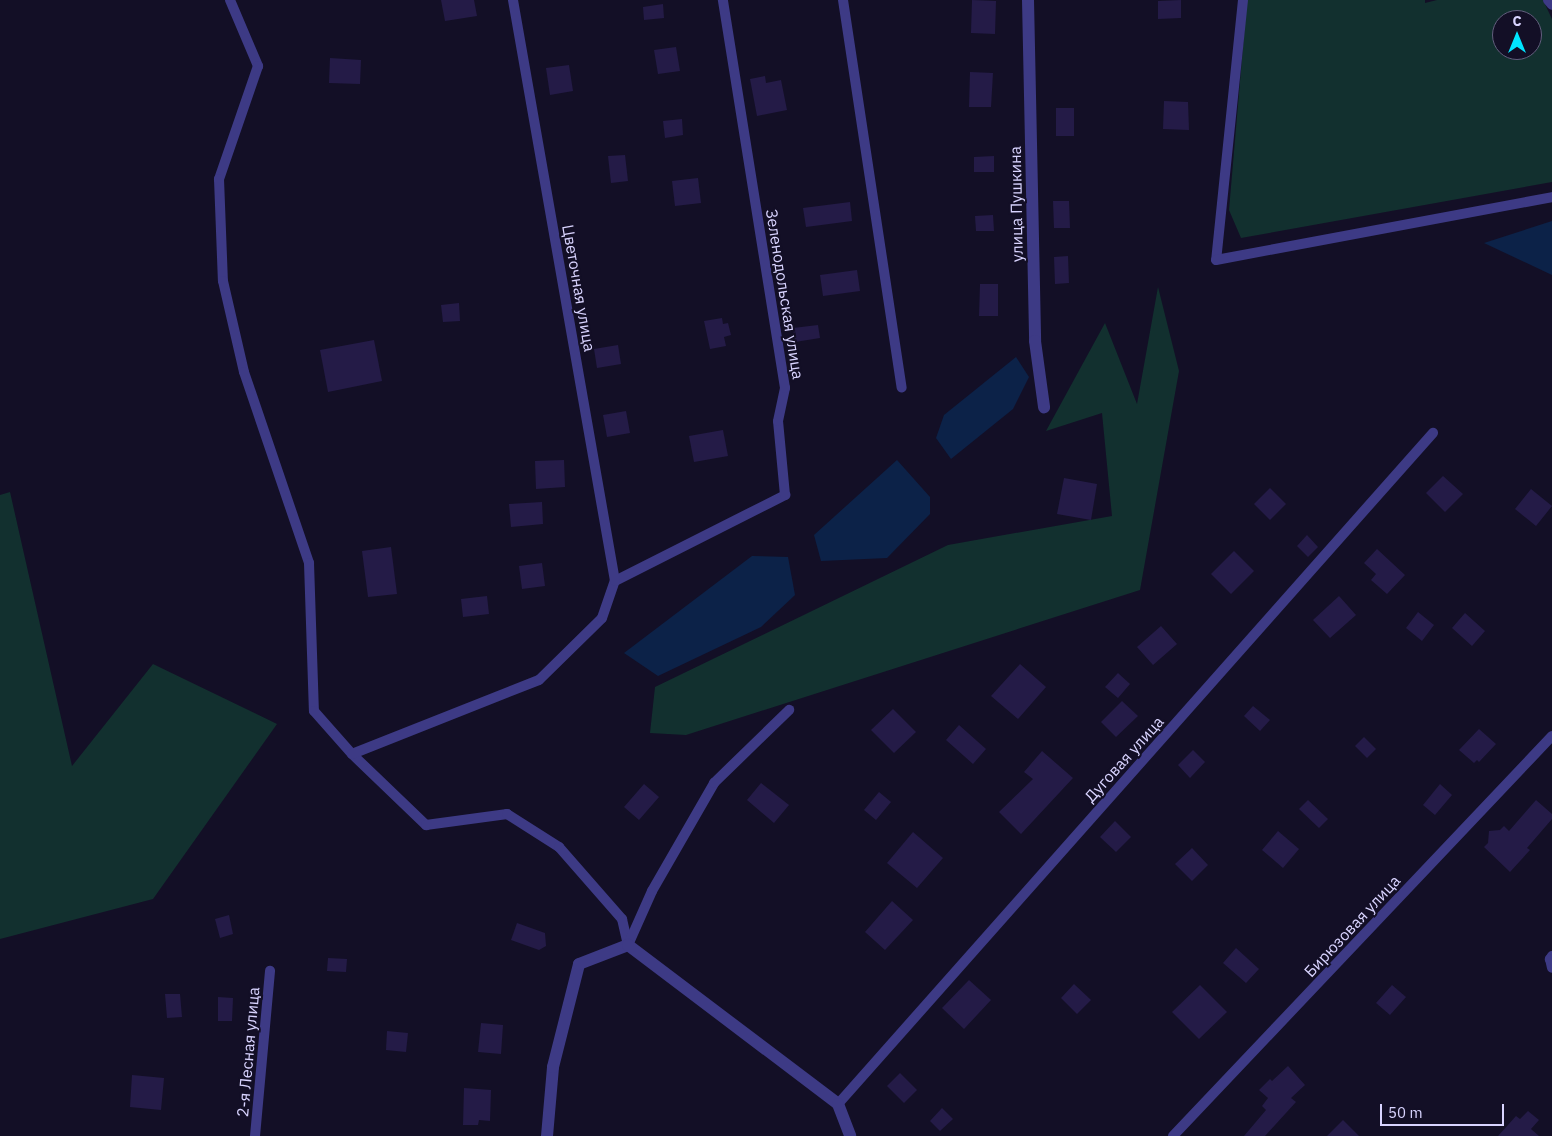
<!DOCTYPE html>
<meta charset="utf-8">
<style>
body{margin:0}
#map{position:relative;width:1552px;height:1136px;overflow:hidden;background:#130f26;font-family:"IBM Plex Sans",sans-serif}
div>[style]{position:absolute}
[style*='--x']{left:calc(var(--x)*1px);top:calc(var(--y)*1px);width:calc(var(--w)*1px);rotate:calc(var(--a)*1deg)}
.green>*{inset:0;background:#12302f}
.water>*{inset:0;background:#0c2248}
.building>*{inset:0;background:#241b47}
.lane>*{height:10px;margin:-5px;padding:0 5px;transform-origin:5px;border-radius:5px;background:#3d3a85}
.street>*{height:12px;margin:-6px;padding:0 6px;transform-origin:6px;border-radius:6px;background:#3d3a85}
span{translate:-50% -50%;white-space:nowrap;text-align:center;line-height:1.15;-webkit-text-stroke:4px #130f26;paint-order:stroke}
.street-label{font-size:16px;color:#d9d4ff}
.north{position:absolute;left:1492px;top:10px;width:50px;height:50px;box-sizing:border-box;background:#130f26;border:1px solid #625e7d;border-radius:50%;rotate:0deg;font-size:14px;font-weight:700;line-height:20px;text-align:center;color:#d9d4ff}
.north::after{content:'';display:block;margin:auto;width:18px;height:22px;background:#00e5ff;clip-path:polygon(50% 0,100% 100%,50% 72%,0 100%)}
.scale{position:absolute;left:1380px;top:1104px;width:124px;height:22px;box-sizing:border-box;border:2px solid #d9d4ff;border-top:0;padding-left:6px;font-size:15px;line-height:18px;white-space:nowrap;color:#d9d4ff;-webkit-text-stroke:4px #130f26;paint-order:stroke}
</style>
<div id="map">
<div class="green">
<div style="clip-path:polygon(evenodd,1247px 0,1425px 0,1425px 3px,1437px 0,1543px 0,1552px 19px,1552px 182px,1241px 238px,1229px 210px,1247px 0,1502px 20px,1532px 20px,1532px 50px,1502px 50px,1502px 20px)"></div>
<div style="clip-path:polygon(1158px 287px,1179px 371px,1140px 590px,686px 735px,650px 733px,655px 687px,948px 545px,1112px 516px,1102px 413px,1046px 431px,1105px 323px,1137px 404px)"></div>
<div style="clip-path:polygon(10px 492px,72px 766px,153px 664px,277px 724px,153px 899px,0 939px,0 495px)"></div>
</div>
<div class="water">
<div style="clip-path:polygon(1552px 221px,1552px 275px,1484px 243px)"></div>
<div style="clip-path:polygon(1016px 357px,1029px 377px,1013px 409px,951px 459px,936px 438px,944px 415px)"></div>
<div style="clip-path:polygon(897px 460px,930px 497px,930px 514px,887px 558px,821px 561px,814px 535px)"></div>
<div style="clip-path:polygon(752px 556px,788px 557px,795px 595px,761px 627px,658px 676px,624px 653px)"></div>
</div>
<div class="building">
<div style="clip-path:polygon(441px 0,474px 0,477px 16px,445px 21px)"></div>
<div style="clip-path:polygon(972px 0,996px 1px,995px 34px,971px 33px)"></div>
<div style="clip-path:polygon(1181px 0,1181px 18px,1158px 19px,1158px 1px)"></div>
<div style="clip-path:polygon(663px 4px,664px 18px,644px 20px,643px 7px)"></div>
<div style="clip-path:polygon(676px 47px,680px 71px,658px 74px,654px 50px)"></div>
<div style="clip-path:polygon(330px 58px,361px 60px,360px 84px,329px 83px)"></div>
<div style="clip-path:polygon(569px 65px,573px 91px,550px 95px,546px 68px)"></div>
<div style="clip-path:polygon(970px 72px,993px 73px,991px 107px,969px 107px)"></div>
<div style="clip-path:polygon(765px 76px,766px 83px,781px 80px,787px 110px,757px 116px,750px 79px)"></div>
<div style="clip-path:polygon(1164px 101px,1188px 102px,1189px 130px,1163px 129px)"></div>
<div style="clip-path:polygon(1056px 108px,1074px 108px,1074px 136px,1056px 136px)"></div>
<div style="clip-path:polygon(682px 119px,683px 135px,665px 138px,663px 121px)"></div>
<div style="clip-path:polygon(625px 155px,628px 181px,611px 183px,608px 156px)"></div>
<div style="clip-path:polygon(994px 156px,994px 172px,974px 172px,974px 157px)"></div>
<div style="clip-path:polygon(698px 178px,701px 203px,675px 206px,672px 181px)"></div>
<div style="clip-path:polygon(1053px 201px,1069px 201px,1070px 228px,1054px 228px)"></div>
<div style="clip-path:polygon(850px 202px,852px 221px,806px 227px,803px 208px)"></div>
<div style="clip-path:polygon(993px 215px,994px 231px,976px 231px,975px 216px)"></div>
<div style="clip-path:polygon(1068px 256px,1069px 283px,1055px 284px,1054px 257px)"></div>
<div style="clip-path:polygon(857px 270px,860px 291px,823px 296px,820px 275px)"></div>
<div style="clip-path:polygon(980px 284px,998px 284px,998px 316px,979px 316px)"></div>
<div style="clip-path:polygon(459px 303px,460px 321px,443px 322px,441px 305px)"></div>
<div style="clip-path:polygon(722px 318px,723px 324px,728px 323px,731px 335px,724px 337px,726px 346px,710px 349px,704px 321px)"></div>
<div style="clip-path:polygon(818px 325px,820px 338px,795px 342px,793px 328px)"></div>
<div style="clip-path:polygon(374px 340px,382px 381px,328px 392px,320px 350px)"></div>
<div style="clip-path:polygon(618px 345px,621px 364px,597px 368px,594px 349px)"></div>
<div style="clip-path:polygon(626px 411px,630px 433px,607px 437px,603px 415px)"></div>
<div style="clip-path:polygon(723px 430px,728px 456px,694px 462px,689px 436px)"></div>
<div style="clip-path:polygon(564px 460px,565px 487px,536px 489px,535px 461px)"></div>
<div style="clip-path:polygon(1443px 476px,1463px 494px,1445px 512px,1426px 493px)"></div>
<div style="clip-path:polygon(1064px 478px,1097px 484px,1091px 520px,1057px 514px)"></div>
<div style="clip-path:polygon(1270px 488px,1286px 504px,1270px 520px,1254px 504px)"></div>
<div style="clip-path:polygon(1531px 489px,1552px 506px,1536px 526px,1515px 509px)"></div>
<div style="clip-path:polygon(542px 502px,543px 524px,511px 527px,509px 504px)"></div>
<div style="clip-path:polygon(1307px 535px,1318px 547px,1308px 557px,1297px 546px)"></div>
<div style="clip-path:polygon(391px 547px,397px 594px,368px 597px,362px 551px)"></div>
<div style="clip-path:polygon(1377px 549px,1405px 575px,1387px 594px,1371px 580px,1376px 574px,1364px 563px)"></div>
<div style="clip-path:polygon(1234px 551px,1254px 571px,1231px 594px,1211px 574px)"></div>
<div style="clip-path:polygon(542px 563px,545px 586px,522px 589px,519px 566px)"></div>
<div style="clip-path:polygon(487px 596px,489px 614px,463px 617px,461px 599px)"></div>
<div style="clip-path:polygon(1339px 596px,1356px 615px,1330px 638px,1313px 620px)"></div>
<div style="clip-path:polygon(1418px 612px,1434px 625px,1422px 641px,1406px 628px)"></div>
<div style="clip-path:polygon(1465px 613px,1485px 631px,1472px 646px,1452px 628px)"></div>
<div style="clip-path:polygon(1161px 626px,1177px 644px,1153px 665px,1137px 647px)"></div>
<div style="clip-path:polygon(1020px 664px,1046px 687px,1018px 719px,991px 696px)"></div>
<div style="clip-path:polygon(1118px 673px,1130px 684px,1118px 698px,1105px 687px)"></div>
<div style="clip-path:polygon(1122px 701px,1138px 716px,1116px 737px,1101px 722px)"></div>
<div style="clip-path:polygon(1253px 706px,1270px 720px,1260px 731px,1244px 716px)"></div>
<div style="clip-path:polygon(893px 709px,916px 732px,894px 753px,871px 730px)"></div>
<div style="clip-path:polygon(959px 725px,986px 749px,973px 764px,946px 740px)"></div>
<div style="clip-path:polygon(1479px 729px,1496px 744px,1479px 762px,1477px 760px,1474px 763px,1459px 750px)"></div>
<div style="clip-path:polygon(1364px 737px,1376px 749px,1367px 758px,1355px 746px)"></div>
<div style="clip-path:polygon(1193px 750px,1205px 762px,1190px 778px,1178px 765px)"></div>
<div style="clip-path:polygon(1042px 751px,1073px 778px,1021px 834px,999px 812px,1033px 779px,1024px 772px)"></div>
<div style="clip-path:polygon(761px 783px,789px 805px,774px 823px,747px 800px)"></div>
<div style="clip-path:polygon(644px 784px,659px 797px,639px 820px,624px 807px)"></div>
<div style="clip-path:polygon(1440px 784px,1452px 795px,1435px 815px,1423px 805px)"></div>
<div style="clip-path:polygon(879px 792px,891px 802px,876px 820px,864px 810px)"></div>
<div style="clip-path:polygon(1308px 800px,1328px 819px,1319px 828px,1299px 809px)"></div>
<div style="clip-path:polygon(1536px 800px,1552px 814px,1552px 819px,1527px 848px,1530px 850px,1510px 872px,1484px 847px,1488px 843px,1489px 831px,1500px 830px,1504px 826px,1509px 831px)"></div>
<div style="clip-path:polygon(1115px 821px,1131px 837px,1116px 852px,1100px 837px)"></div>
<div style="clip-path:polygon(1278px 831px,1299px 849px,1283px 868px,1262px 850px)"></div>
<div style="clip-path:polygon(913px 832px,943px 858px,917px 888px,887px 863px)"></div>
<div style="clip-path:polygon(1192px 848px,1208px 865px,1192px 881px,1175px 864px)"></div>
<div style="clip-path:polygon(892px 901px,913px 920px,885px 950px,865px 932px)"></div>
<div style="clip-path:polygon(229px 915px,233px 934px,220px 938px,215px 919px)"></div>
<div style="clip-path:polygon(517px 923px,545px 933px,546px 946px,539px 950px,511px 940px)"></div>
<div style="clip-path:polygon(1236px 948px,1259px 969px,1246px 983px,1223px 963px)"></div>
<div style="clip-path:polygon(328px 958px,347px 959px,346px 972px,327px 971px)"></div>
<div style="clip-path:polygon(969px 980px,991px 1000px,964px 1029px,942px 1008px)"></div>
<div style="clip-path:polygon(1074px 984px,1091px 1000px,1077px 1014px,1061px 998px)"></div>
<div style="clip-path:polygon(1200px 985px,1227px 1012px,1199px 1039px,1172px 1012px)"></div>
<div style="clip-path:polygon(1392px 985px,1406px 997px,1390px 1015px,1376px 1003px)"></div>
<div style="clip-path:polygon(165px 994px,180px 994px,182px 1017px,167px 1018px)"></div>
<div style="clip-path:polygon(218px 997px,233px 998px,232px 1021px,218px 1021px)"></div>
<div style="clip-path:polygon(481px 1023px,503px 1025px,501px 1054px,478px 1052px)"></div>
<div style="clip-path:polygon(387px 1031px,408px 1033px,406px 1052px,386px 1050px)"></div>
<div style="clip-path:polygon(1288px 1066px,1305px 1085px,1291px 1098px,1296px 1102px,1265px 1136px,1244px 1136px,1266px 1110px,1262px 1106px,1268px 1098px,1259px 1090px,1270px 1079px,1272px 1081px)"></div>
<div style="clip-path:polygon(900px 1073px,917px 1090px,904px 1103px,887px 1086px)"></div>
<div style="clip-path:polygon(132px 1075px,164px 1078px,161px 1110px,130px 1107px)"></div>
<div style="clip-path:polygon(464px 1088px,491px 1090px,490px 1121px,479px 1120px,478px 1125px,463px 1125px)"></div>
<div style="clip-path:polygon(942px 1108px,953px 1119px,940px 1131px,930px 1121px)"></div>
<div style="clip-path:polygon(1528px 1111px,1539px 1120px,1531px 1129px,1539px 1136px,1498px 1136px,1516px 1116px,1520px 1119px)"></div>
<div style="clip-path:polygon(1343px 1120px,1359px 1136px,1327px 1136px)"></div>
</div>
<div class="lane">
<div style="--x:230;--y:0;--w:72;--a:67"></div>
<div style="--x:258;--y:66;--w:120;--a:109"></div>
<div style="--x:219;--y:179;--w:102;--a:87.8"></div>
<div style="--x:223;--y:281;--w:93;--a:77"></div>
<div style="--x:244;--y:372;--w:202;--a:71.2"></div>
<div style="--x:309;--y:563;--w:148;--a:88.1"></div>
<div style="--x:314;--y:711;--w:57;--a:48.5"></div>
<div style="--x:352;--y:754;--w:103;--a:43.8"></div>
<div style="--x:426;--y:825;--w:82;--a:-7.7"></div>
<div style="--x:507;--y:814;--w:62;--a:32.4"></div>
<div style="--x:559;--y:847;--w:96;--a:48.8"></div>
<div style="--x:622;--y:919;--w:27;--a:77"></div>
<div style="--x:843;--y:0;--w:392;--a:81.4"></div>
<div style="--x:1243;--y:0;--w:261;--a:95.9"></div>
<div style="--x:1216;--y:260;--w:342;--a:-10.6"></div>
<div style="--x:1548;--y:0;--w:6;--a:51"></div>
<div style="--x:615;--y:581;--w:191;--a:-26.8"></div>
<div style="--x:785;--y:495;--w:74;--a:-95.4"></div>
<div style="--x:778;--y:421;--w:34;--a:-78"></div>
<div style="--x:785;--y:388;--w:393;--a:-99.1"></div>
<div style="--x:352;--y:754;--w:201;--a:-21.6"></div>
<div style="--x:539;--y:680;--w:88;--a:-44.5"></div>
<div style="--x:602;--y:618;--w:39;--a:-71"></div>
<div style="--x:615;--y:581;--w:590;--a:-99.96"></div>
<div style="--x:628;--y:945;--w:59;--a:-66"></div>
<div style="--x:652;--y:891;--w:125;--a:-60.1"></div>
<div style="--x:714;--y:783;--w:105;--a:-44.2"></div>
<div style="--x:1552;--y:956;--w:4;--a:124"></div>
<div style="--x:1550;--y:959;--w:9;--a:77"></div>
<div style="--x:838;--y:1104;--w:897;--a:-48.44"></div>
<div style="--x:255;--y:1136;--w:166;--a:-84.8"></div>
<div style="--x:1173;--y:1136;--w:551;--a:-46.54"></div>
</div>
<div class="street">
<div style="--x:1028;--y:0;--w:341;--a:88.8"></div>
<div style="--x:1035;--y:341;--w:67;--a:82.2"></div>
<div style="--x:547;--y:1136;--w:69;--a:-85"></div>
<div style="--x:553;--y:1067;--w:106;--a:-75.8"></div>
<div style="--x:579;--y:964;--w:53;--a:-21.2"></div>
<div style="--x:628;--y:945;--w:263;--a:37.1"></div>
<div style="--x:838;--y:1104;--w:34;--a:69"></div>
</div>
<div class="street-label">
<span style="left:1016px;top:204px;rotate:-91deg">улица Пушкина</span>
<span style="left:579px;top:288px;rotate:80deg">Цветочная улица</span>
<span style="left:785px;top:294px;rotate:81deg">Зеленодольская улица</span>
<span style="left:1124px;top:759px;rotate:-48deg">Дуговая улица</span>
<span style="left:1352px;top:926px;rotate:-47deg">Бирюзовая улица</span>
<span style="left:248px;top:1052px;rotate:-85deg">2-я Лесная улица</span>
</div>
<div class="north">С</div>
<div class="scale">50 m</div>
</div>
